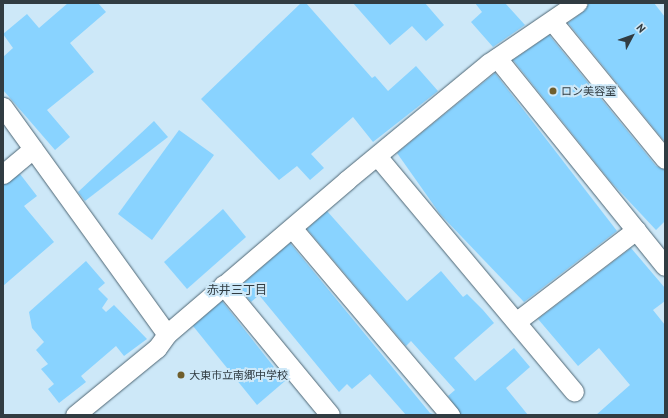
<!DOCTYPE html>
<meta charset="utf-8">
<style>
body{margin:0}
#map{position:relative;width:668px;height:418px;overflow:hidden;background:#cde8f8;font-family:"PT Sans","Noto Sans JP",sans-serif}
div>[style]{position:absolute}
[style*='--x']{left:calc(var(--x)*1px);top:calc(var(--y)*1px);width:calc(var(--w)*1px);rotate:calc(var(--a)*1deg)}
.building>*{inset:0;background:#89d3ff}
.roads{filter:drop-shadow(0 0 1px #4d6573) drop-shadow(0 0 1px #4d6573)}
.minor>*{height:19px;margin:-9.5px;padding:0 9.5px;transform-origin:9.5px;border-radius:9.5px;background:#fff}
.dots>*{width:11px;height:11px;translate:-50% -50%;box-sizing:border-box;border:2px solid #cde8f8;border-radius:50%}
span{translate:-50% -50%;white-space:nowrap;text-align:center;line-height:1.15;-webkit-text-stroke:4px #cde8f8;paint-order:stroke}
.poi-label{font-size:11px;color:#313c42}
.left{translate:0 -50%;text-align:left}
.neighbourhood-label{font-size:12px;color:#313c42}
.frame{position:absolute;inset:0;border:4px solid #313c42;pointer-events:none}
.north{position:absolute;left:612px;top:16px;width:40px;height:40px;-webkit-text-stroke:3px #cde8f8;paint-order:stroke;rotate:49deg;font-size:11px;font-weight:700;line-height:16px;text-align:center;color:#313c42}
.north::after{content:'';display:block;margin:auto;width:14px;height:18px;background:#313c42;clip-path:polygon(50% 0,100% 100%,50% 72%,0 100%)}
</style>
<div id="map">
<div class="building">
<div style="clip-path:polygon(68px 3px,98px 3px,106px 12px,70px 43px,94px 72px,47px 110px,70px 137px,55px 150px,3px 90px,3px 57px,13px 48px,3px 34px,27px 14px,39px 28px)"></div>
<div style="clip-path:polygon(301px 3px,306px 3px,372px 78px,375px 76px,388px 91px,416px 66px,438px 91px,373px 142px,353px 117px,311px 154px,324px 168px,310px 180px,297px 166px,279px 180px,201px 99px)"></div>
<div style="clip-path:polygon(353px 3px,425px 3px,444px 25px,426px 41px,412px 26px,390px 45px)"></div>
<div style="clip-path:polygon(475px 3px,505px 3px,525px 25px,493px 47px,471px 22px,482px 12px)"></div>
<div style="clip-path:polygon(588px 3px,654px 3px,665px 17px,665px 142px,568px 23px,583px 12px)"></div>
<div style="clip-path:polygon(549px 35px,656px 166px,665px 170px,665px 221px,656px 230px,611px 182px,513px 60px)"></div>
<div style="clip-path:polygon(495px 73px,617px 231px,524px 302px,440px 214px,397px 153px)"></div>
<div style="clip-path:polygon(154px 121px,168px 137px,85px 201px,78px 192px)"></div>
<div style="clip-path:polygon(179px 130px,214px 155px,152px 240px,118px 214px)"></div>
<div style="clip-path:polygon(20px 174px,37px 196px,24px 206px,54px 242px,3px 286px,3px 185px)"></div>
<div style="clip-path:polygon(223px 209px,246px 237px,187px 289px,164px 262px)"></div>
<div style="clip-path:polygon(327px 211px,407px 301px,441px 271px,463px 297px,467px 294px,483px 310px,494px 323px,454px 358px,475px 381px,514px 348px,530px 367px,506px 388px,528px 415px,461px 415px,448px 396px,455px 390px,411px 341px,406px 346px,307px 229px)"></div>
<div style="clip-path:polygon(290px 243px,430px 413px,436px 415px,406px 415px,370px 374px,352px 389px,347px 384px,339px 392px,259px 295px,251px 302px,239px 287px)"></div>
<div style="clip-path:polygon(631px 248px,665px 288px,665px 301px,653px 310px,665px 325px,665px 415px,596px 415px,630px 385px,599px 348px,578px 366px,538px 319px)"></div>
<div style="clip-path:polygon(86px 261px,105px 283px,98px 289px,108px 299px,102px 308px,106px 312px,114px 305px,147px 339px,124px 356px,116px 346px,81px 376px,86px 382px,59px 403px,48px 389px,54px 384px,41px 369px,48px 364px,36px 350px,44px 342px,32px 328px,29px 312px)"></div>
<div style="clip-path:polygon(222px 301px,285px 381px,257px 405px,193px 326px)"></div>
</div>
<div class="roads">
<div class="minor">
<div style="--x:552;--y:21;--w:178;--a:50.7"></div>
<div style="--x:497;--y:58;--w:267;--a:51.1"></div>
<div style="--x:3;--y:107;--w:280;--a:54.2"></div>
<div style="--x:377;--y:156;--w:307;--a:50.1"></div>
<div style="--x:3;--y:174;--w:39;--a:-40"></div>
<div style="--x:292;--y:228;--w:245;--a:49.8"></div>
<div style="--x:223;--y:285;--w:168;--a:50.5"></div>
<div style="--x:517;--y:321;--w:150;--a:-37.4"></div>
<div style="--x:75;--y:415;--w:106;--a:-39.3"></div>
<div style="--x:157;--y:348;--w:17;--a:-54"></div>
<div style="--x:167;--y:334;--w:237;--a:-40.5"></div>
<div style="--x:347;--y:180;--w:184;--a:-39.5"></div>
<div style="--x:489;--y:63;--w:107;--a:-34.3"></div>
</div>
</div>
<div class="dots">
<div style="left:553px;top:91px;background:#6f5e2c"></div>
<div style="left:181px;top:375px;background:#6f5e2c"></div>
</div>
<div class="poi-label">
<span class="left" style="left:561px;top:91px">ロン美容室</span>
<span class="left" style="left:189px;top:375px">大東市立南郷中学校</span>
</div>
<div class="neighbourhood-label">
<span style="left:237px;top:290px">赤井三丁目</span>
</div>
<div class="frame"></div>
<div class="north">N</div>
</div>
